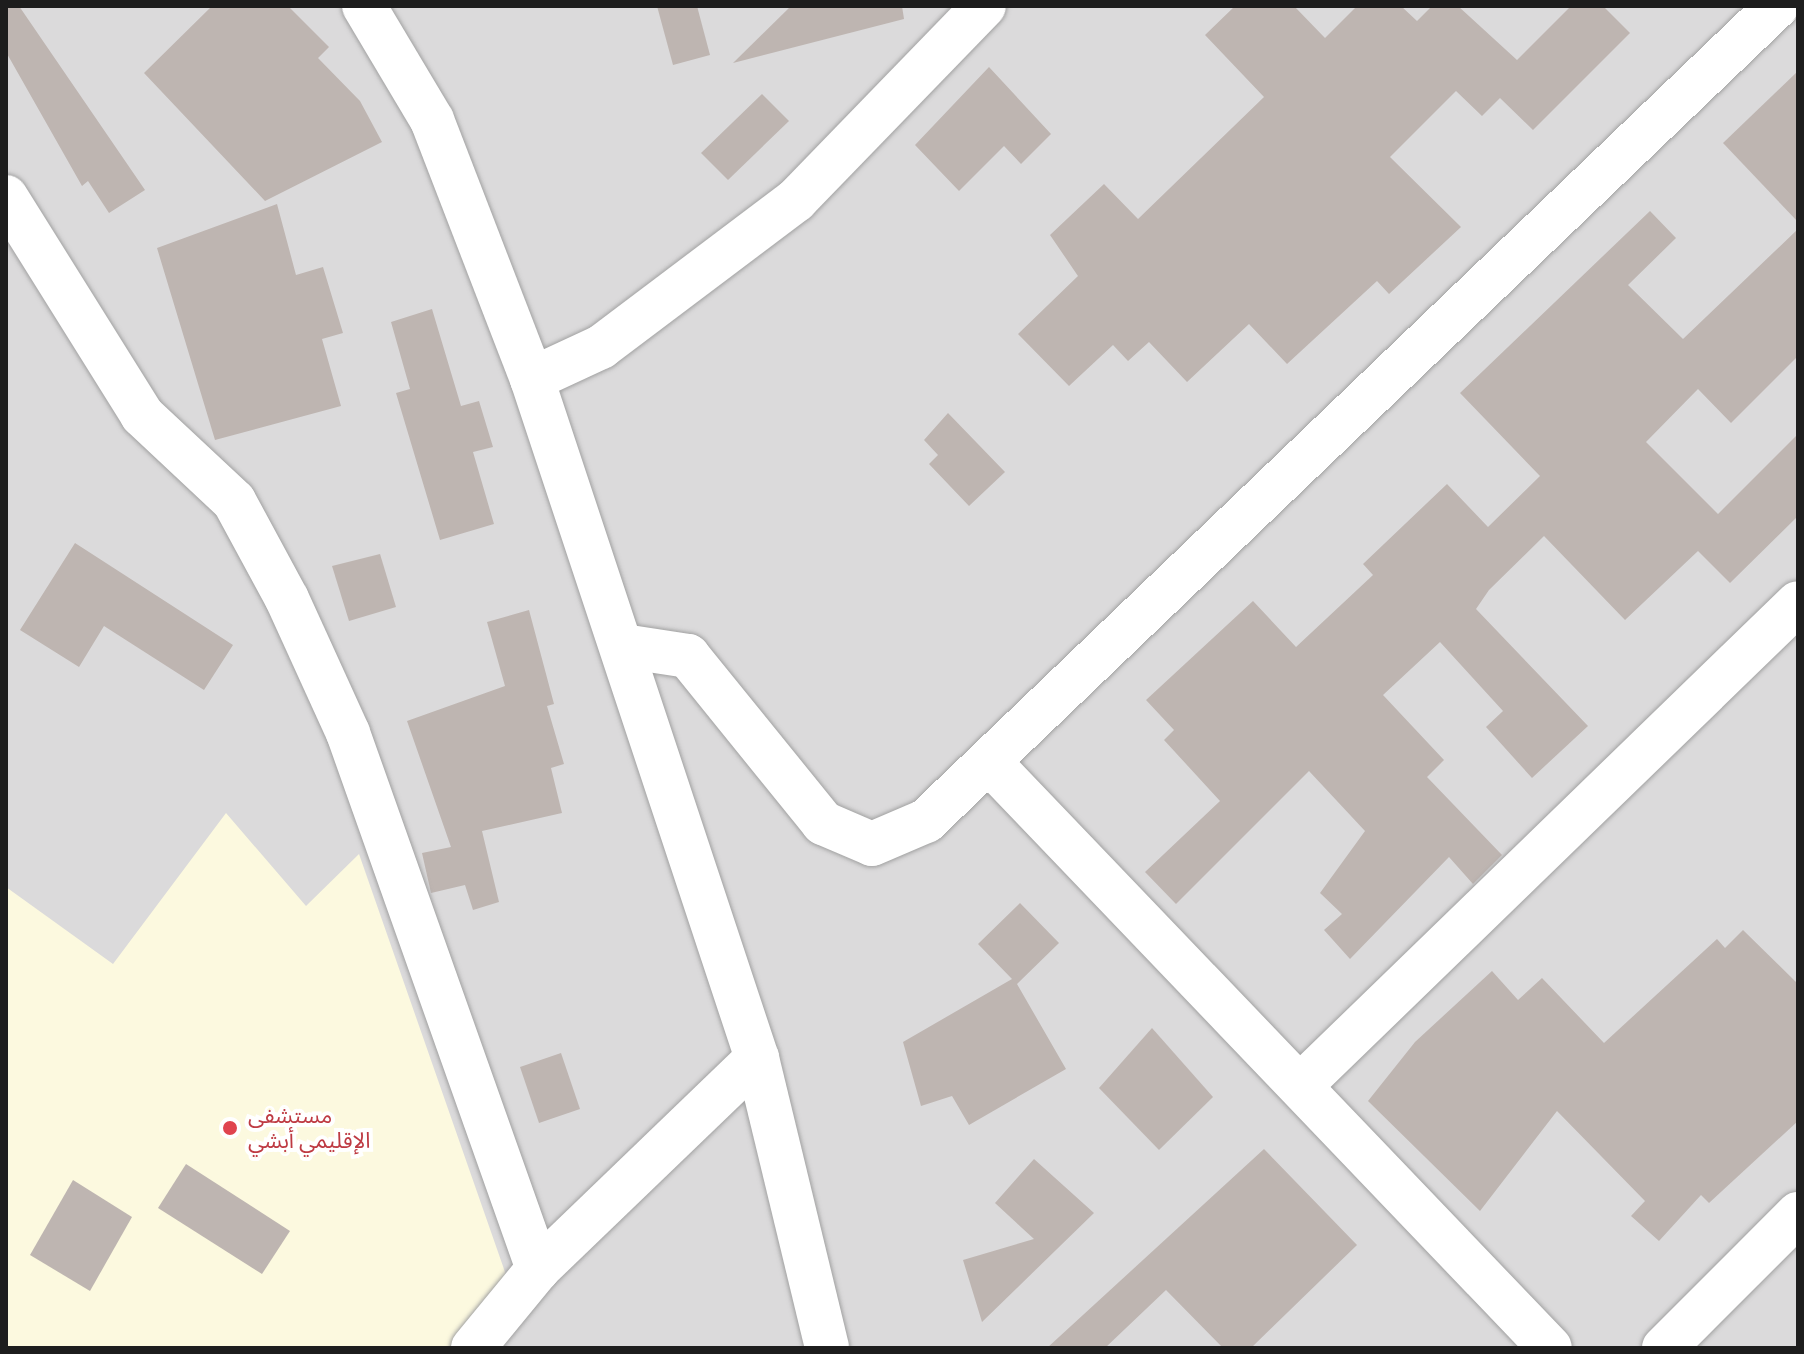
<!DOCTYPE html>
<meta charset="utf-8">
<style>
body{margin:0}
#map{position:relative;width:1804px;height:1354px;overflow:hidden;background:#eee9e4;font-family:"Archivo Narrow","Noto Sans Arabic",sans-serif}
div>[style]{position:absolute}
[style*='--x']{left:calc(var(--x)*1px);top:calc(var(--y)*1px);width:calc(var(--w)*1px);rotate:calc(var(--a)*1deg)}
.residential>*{inset:0;background:#dbdadb}
.education>*{inset:0;background:#fcf9df}
.building>*{inset:0;background:#beb5b1}
.roads{filter:drop-shadow(0 0 2px #a1a1a1) drop-shadow(0 0 2px #a1a1a1)}
.minor>*{height:44px;margin:-22px;padding:0 22px;transform-origin:22px;border-radius:22px;background:#fff}
.dots>*{width:22px;height:22px;translate:-50% -50%;box-sizing:border-box;border:4px solid #fff;border-radius:50%}
span{translate:-50% -50%;white-space:nowrap;text-align:center;line-height:1.15;-webkit-text-stroke:8px #fff;paint-order:stroke}
.health-label{font-size:22px;color:#be3a42}
.left{translate:0 -50%;text-align:left}
.frame{position:absolute;inset:0;border:8px solid #1d1d1d;pointer-events:none}
</style>
<div id="map">
<div class="residential">
<div style="clip-path:polygon(6px 6px,1798px 6px,1798px 1348px,6px 1348px)"></div>
</div>
<div class="education">
<div style="clip-path:polygon(226px 813px,306px 906px,359px 854px,512px 1292px,462px 1348px,6px 1348px,6px 887px,113px 964px)"></div>
</div>
<div class="building">
<div style="clip-path:polygon(6px 6px,19px 6px,145px 190px,109px 213px,88px 181px,82px 186px,6px 52px)"></div>
<div style="clip-path:polygon(212px 6px,288px 6px,329px 47px,318px 58px,360px 101px,382px 142px,265px 201px,144px 73px)"></div>
<div style="clip-path:polygon(657px 6px,697px 6px,710px 55px,673px 65px)"></div>
<div style="clip-path:polygon(791px 6px,902px 6px,904px 19px,733px 63px)"></div>
<div style="clip-path:polygon(1235px 6px,1294px 6px,1325px 38px,1357px 6px,1401px 6px,1417px 21px,1432px 6px,1458px 6px,1517px 60px,1571px 6px,1603px 6px,1630px 33px,1533px 130px,1500px 98px,1482px 116px,1456px 91px,1390px 157px,1461px 227px,1389px 294px,1377px 281px,1287px 364px,1249px 324px,1187px 382px,1149px 342px,1128px 361px,1113px 345px,1069px 386px,1018px 334px,1078px 276px,1050px 235px,1104px 184px,1138px 219px,1264px 97px,1205px 35px)"></div>
<div style="clip-path:polygon(989px 67px,1051px 134px,1021px 164px,1004px 146px,959px 191px,915px 145px)"></div>
<div style="clip-path:polygon(1798px 71px,1798px 222px,1723px 143px)"></div>
<div style="clip-path:polygon(762px 94px,789px 121px,728px 180px,701px 153px)"></div>
<div style="clip-path:polygon(277px 204px,296px 275px,323px 267px,343px 333px,322px 339px,341px 406px,215px 440px,157px 248px)"></div>
<div style="clip-path:polygon(1650px 211px,1676px 238px,1628px 285px,1683px 339px,1798px 229px,1798px 356px,1731px 423px,1698px 389px,1646px 442px,1718px 514px,1798px 434px,1798px 516px,1730px 583px,1698px 551px,1625px 620px,1544px 536px,1489px 590px,1476px 609px,1588px 726px,1532px 778px,1486px 727px,1503px 711px,1440px 642px,1383px 695px,1444px 760px,1427px 777px,1502px 855px,1473px 884px,1449px 857px,1350px 959px,1324px 930px,1342px 914px,1320px 893px,1365px 831px,1309px 771px,1176px 904px,1145px 872px,1220px 801px,1164px 740px,1174px 730px,1146px 700px,1253px 601px,1296px 647px,1373px 575px,1363px 564px,1447px 484px,1488px 527px,1540px 476px,1460px 393px)"></div>
<div style="clip-path:polygon(432px 309px,461px 406px,479px 401px,493px 447px,473px 452px,494px 524px,440px 540px,396px 393px,410px 389px,391px 322px)"></div>
<div style="clip-path:polygon(948px 413px,1005px 472px,969px 506px,929px 464px,938px 455px,924px 440px)"></div>
<div style="clip-path:polygon(75px 543px,233px 645px,204px 690px,104px 626px,79px 667px,20px 630px)"></div>
<div style="clip-path:polygon(380px 554px,396px 607px,349px 621px,332px 566px)"></div>
<div style="clip-path:polygon(529px 610px,554px 704px,547px 706px,564px 764px,551px 768px,562px 813px,482px 831px,499px 902px,473px 910px,465px 885px,431px 893px,422px 853px,451px 847px,407px 721px,505px 686px,487px 622px)"></div>
<div style="clip-path:polygon(1020px 903px,1059px 943px,1017px 984px,1066px 1069px,969px 1125px,952px 1096px,921px 1106px,903px 1042px,1012px 979px,978px 944px)"></div>
<div style="clip-path:polygon(1743px 930px,1798px 984px,1798px 1121px,1709px 1203px,1701px 1195px,1659px 1241px,1631px 1216px,1645px 1201px,1557px 1111px,1480px 1211px,1368px 1101px,1415px 1042px,1492px 971px,1518px 1000px,1542px 978px,1604px 1043px,1717px 939px,1725px 948px)"></div>
<div style="clip-path:polygon(1152px 1028px,1213px 1097px,1159px 1150px,1099px 1088px)"></div>
<div style="clip-path:polygon(561px 1053px,580px 1109px,539px 1123px,520px 1067px)"></div>
<div style="clip-path:polygon(1264px 1149px,1357px 1245px,1251px 1348px,1223px 1348px,1166px 1290px,1105px 1348px,1047px 1348px)"></div>
<div style="clip-path:polygon(1034px 1159px,1094px 1213px,982px 1322px,963px 1260px,1034px 1239px,995px 1203px)"></div>
<div style="clip-path:polygon(186px 1164px,290px 1231px,262px 1274px,158px 1208px)"></div>
<div style="clip-path:polygon(73px 1180px,132px 1217px,90px 1291px,30px 1255px)"></div>
</div>
<div class="roads">
<div class="minor">
<div style="--x:364;--y:6;--w:133;--a:59.2"></div>
<div style="--x:432;--y:120;--w:278;--a:68.9"></div>
<div style="--x:532;--y:379;--w:715;--a:71.67"></div>
<div style="--x:757;--y:1058;--w:298;--a:76.4"></div>
<div style="--x:6;--y:197;--w:257;--a:58"></div>
<div style="--x:142;--y:415;--w:126;--a:43.1"></div>
<div style="--x:234;--y:501;--w:111;--a:61.6"></div>
<div style="--x:287;--y:599;--w:147;--a:65.5"></div>
<div style="--x:348;--y:733;--w:569;--a:70.48"></div>
<div style="--x:532;--y:379;--w:76;--a:-24.9"></div>
<div style="--x:601;--y:347;--w:244;--a:-37"></div>
<div style="--x:796;--y:200;--w:270;--a:-45.9"></div>
<div style="--x:623;--y:646;--w:66;--a:8.7"></div>
<div style="--x:688;--y:656;--w:215;--a:51"></div>
<div style="--x:823;--y:823;--w:53;--a:23.2"></div>
<div style="--x:872;--y:844;--w:59;--a:-23.1"></div>
<div style="--x:926;--y:821;--w:1178;--a:-43.76"></div>
<div style="--x:991;--y:764;--w:808;--a:46.25"></div>
<div style="--x:1301;--y:1085;--w:692;--a:-44.12"></div>
<div style="--x:473;--y:1348;--w:102;--a:-50.6"></div>
<div style="--x:538;--y:1269;--w:304;--a:-43.9"></div>
<div style="--x:1664;--y:1348;--w:190;--a:-45"></div>
</div>
</div>
<div class="dots">
<div style="left:230px;top:1128px;background:#e0444e"></div>
</div>
<div class="health-label">
<span class="left" style="left:248px;top:1128px">مستشفى<br>الإقليمي أبشي</span>
</div>
<div class="frame"></div>
</div>
